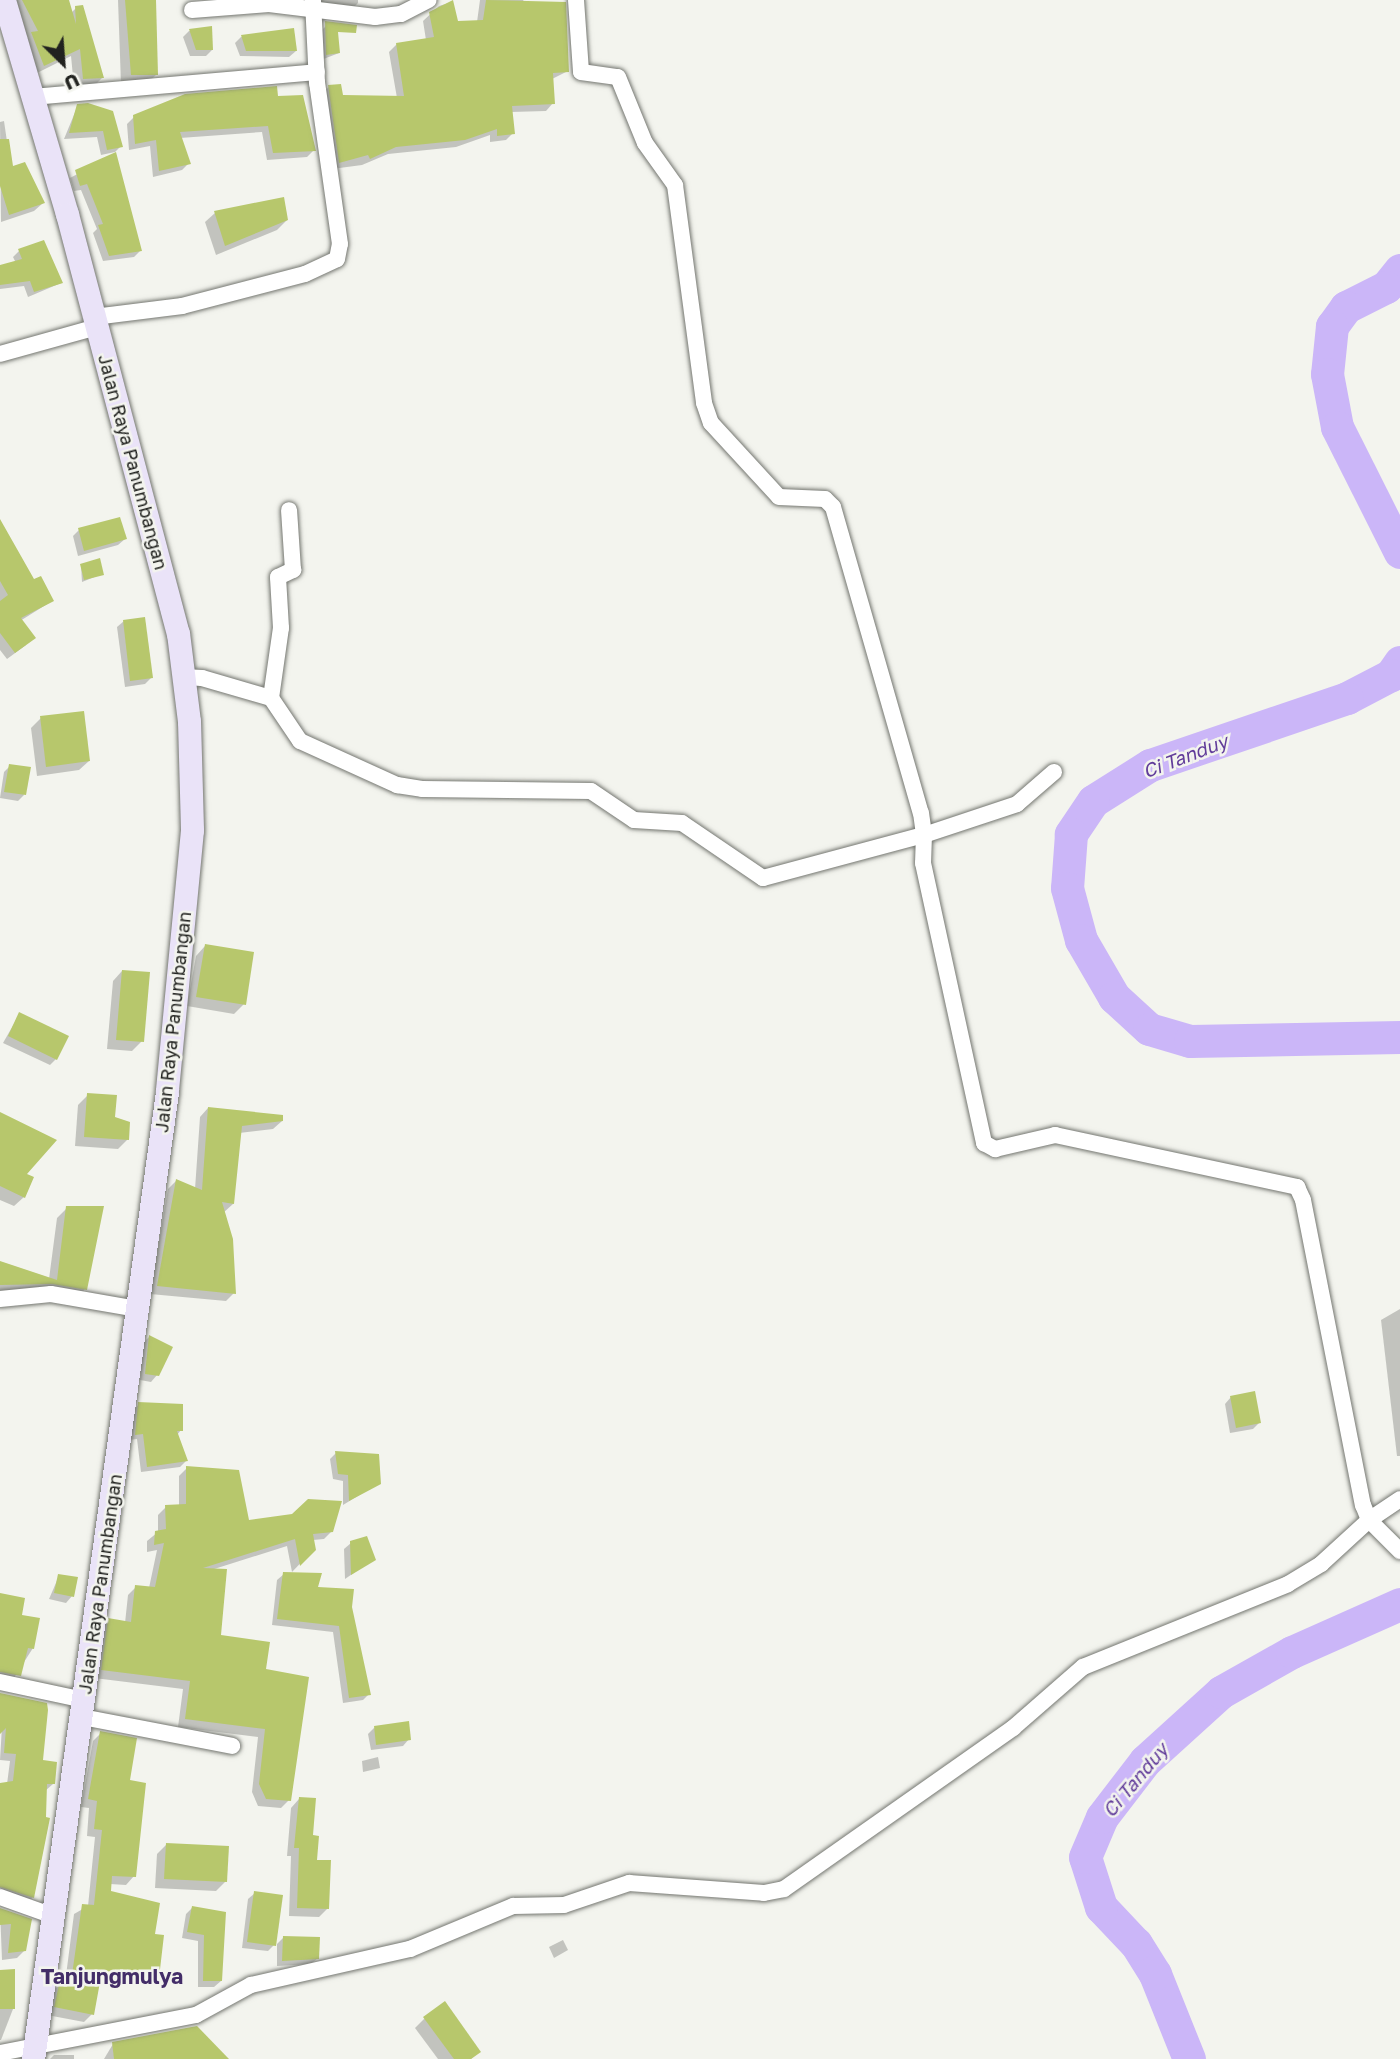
<!DOCTYPE html>
<style>
body{margin:0}
#map{position:relative;width:1400px;height:2059px;overflow:hidden;background:#f3f4ee;font-family:"Golos Text",sans-serif}
div>[style]{position:absolute}
[style*='--x']{left:calc(var(--x)*1px);top:calc(var(--y)*1px);width:calc(var(--w)*1px);rotate:calc(var(--a)*1deg)}
.shadow>*{inset:0;background:#0003}
.river>*{height:33px;margin:-16.5px;padding:0 16.5px;transform-origin:16.5px;border-radius:16.5px;background:#cbb6f8}
.building>*{inset:0;background:#b7c76c}
.roads{filter:drop-shadow(0 0 2px #747670) drop-shadow(0 0 2px #747670)}
.street>*{height:16px;margin:-8px;padding:0 8px;transform-origin:8px;border-radius:8px;background:#fff}
.secondary>*{height:23px;margin:-11.5px;padding:0 11.5px;transform-origin:11.5px;border-radius:11.5px;background:#eae3f8}
span{translate:-50% -50%;white-space:nowrap;text-align:center;line-height:1.15;-webkit-text-stroke:5px #f3f4ee;paint-order:stroke}
.street-label{font-size:18px;color:#21221f}
.water-label{font-size:19px;color:#613c9a;font-style:italic}
.quarter-label{font-size:21px;color:#432d68;font-weight:700}
.north{position:absolute;left:28px;top:28px;width:70px;height:70px;-webkit-text-stroke:5px #f3f4ee;paint-order:stroke;rotate:155deg;font-size:19px;font-weight:700;line-height:28px;text-align:center;color:#21221f}
.north::after{content:'';display:block;margin:auto;width:24px;height:32px;background:#21221f;clip-path:polygon(50% 0,100% 100%,50% 72%,0 100%)}
</style>
<div id="map">
<div class="shadow">
<div style="clip-path:polygon(9px 0,67px 0,71px 13px,76px 8px,102px 78px,93px 87px,74px 87px,71px 56px,35px 74px,23px 43px,28px 38px)"></div>
<div style="clip-path:polygon(118px 0,150px 0,156px 75px,146px 84px,121px 84px)"></div>
<div style="clip-path:polygon(312px 0,358px 0,358px 3px,352px 9px,317px 6px)"></div>
<div style="clip-path:polygon(480px 0,523px 0,568px 71px,552px 79px,553px 103px,546px 111px,511px 112px,513px 133px,506px 140px,490px 142px,490px 135px,456px 147px,388px 154px,362px 165px,332px 169px,321px 94px,329px 87px,341px 97px,397px 98px,389px 52px,397px 44px,426px 40px,423px 21px,439px 6px,452px 2px,457px 23px,477px 22px)"></div>
<div style="clip-path:polygon(326px 26px,339px 53px,321px 60px,319px 33px)"></div>
<div style="clip-path:polygon(210px 28px,212px 50px,206px 56px,190px 56px,183px 37px,189px 31px)"></div>
<div style="clip-path:polygon(293px 30px,296px 51px,289px 57px,240px 56px,235px 43px,241px 37px)"></div>
<div style="clip-path:polygon(276px 98px,314px 150px,307px 157px,267px 160px,262px 132px,180px 138px,189px 163px,182px 170px,153px 177px,150px 146px,129px 150px,127px 124px,134px 117px)"></div>
<div style="clip-path:polygon(78px 105px,121px 146px,115px 152px,101px 155px,97px 137px,64px 139px)"></div>
<div style="clip-path:polygon(4px 121px,11px 169px,43px 203px,34px 211px,1px 222px,0 122px)"></div>
<div style="clip-path:polygon(115px 154px,140px 251px,134px 257px,103px 261px,93px 233px,97px 229px,81px 190px,74px 191px,70px 178px)"></div>
<div style="clip-path:polygon(215px 213px,287px 220px,277px 230px,216px 255px,205px 222px)"></div>
<div style="clip-path:polygon(19px 251px,61px 283px,28px 297px,24px 286px,0 289px,0 267px,16px 263px,13px 257px)"></div>
<div style="clip-path:polygon(0 523px,33px 582px,52px 601px,20px 621px,26px 645px,7px 659px,0 650px)"></div>
<div style="clip-path:polygon(79px 530px,125px 539px,118px 545px,78px 556px,73px 536px)"></div>
<div style="clip-path:polygon(81px 565px,102px 574px,82px 582px)"></div>
<div style="clip-path:polygon(124px 621px,151px 678px,145px 684px,125px 687px,117px 627px)"></div>
<div style="clip-path:polygon(41px 718px,89px 761px,79px 770px,37px 776px,31px 728px)"></div>
<div style="clip-path:polygon(10px 766px,24px 795px,18px 801px,0 798px,4px 772px)"></div>
<div style="clip-path:polygon(205px 946px,244px 1004px,234px 1014px,187px 1006px,196px 956px)"></div>
<div style="clip-path:polygon(122px 971px,142px 1041px,132px 1051px,107px 1049px,113px 981px)"></div>
<div style="clip-path:polygon(19px 1015px,56px 1059px,50px 1065px,3px 1043px)"></div>
<div style="clip-path:polygon(88px 1095px,128px 1139px,118px 1149px,75px 1146px,78px 1105px)"></div>
<div style="clip-path:polygon(208px 1108px,282px 1121px,273px 1129px,239px 1133px,233px 1204px,223px 1213px,234px 1293px,226px 1301px,150px 1294px,168px 1189px,176px 1181px,195px 1189px,200px 1117px)"></div>
<div style="clip-path:polygon(0 1163px,24px 1197px,14px 1206px,0 1200px)"></div>
<div style="clip-path:polygon(67px 1208px,85px 1289px,76px 1299px,0 1296px,0 1263px,49px 1279px,57px 1218px)"></div>
<div style="clip-path:polygon(1400px 1309px,1400px 1456px,1397px 1456px,1381px 1320px)"></div>
<div style="clip-path:polygon(149px 1337px,157px 1375px,151px 1382px,140px 1380px,143px 1343px)"></div>
<div style="clip-path:polygon(1231px 1397px,1259px 1423px,1253px 1429px,1230px 1433px,1225px 1404px)"></div>
<div style="clip-path:polygon(139px 1404px,181px 1430px,177px 1435px,186px 1461px,180px 1467px,141px 1472px,137px 1439px,129px 1440px,133px 1411px)"></div>
<div style="clip-path:polygon(336px 1453px,379px 1483px,343px 1505px,343px 1481px,333px 1479px,330px 1459px)"></div>
<div style="clip-path:polygon(187px 1468px,247px 1522px,332px 1531px,324px 1539px,313px 1540px,314px 1549px,292px 1572px,287px 1546px,211px 1570px,219px 1637px,264px 1670px,289px 1800px,281px 1808px,258px 1806px,252px 1792px,258px 1737px,178px 1727px,183px 1689px,94px 1678px,101px 1628px,109px 1620px,125px 1623px,128px 1595px,136px 1587px,149px 1588px,157px 1550px,147px 1552px,147px 1541px,158px 1532px,158px 1515px,166px 1507px,179px 1506px,179px 1476px)"></div>
<div style="clip-path:polygon(351px 1543px,374px 1559px,345px 1579px,344px 1549px)"></div>
<div style="clip-path:polygon(284px 1574px,350px 1607px,369px 1694px,363px 1700px,343px 1703px,333px 1632px,272px 1625px,277px 1580px)"></div>
<div style="clip-path:polygon(59px 1576px,72px 1596px,66px 1603px,49px 1599px)"></div>
<div style="clip-path:polygon(0 1595px,20px 1616px,33px 1648px,10px 1684px,0 1682px)"></div>
<div style="clip-path:polygon(3px 1709px,53px 1784px,45px 1791px,33px 1897px,26px 1905px,0 1895px,0 1785px,7px 1784px,10px 1761px,0 1760px)"></div>
<div style="clip-path:polygon(374px 1728px,409px 1739px,403px 1746px,371px 1750px,368px 1734px)"></div>
<div style="clip-path:polygon(101px 1733px,128px 1782px,134px 1876px,126px 1885px,110px 1884px,109px 1892px,153px 1935px,157px 1977px,149px 1985px,99px 1979px,92px 2014px,84px 2022px,47px 2015px,52px 1990px,65px 1983px,74px 1914px,88px 1906px,95px 1837px,87px 1836px,89px 1808px,81px 1807px,93px 1741px)"></div>
<div style="clip-path:polygon(378px 1757px,380px 1768px,363px 1772px,362px 1761px)"></div>
<div style="clip-path:polygon(299px 1799px,328px 1908px,319px 1917px,289px 1916px,291px 1856px,287px 1856px,291px 1808px)"></div>
<div style="clip-path:polygon(166px 1845px,226px 1881px,216px 1891px,155px 1888px,157px 1854px)"></div>
<div style="clip-path:polygon(255px 1893px,274px 1945px,268px 1951px,242px 1948px,248px 1899px)"></div>
<div style="clip-path:polygon(192px 1908px,224px 1914px,221px 1981px,214px 1987px,198px 1987px,198px 1941px,182px 1938px,186px 1914px)"></div>
<div style="clip-path:polygon(0 1910px,30px 1921px,25px 1950px,17px 1958px,2px 1960px)"></div>
<div style="clip-path:polygon(284px 1937px,318px 1958px,311px 1964px,277px 1966px,277px 1944px)"></div>
<div style="clip-path:polygon(563px 1940px,568px 1950px,554px 1958px,549px 1947px)"></div>
<div style="clip-path:polygon(0 1972px,13px 2009px,1px 2040px,0 2040px)"></div>
<div style="clip-path:polygon(425px 2018px,479px 2051px,471px 2059px,438px 2059px,415px 2028px)"></div>
<div style="clip-path:polygon(113px 2044px,227px 2059px,104px 2059px)"></div>
<div style="clip-path:polygon(54px 2055px,74px 2055px,74px 2059px,50px 2059px)"></div>
</div>
<div class="river">
<div style="--x:1400;--y:270;--w:22;--a:129"></div>
<div style="--x:1386;--y:287;--w:45;--a:153.4"></div>
<div style="--x:1346;--y:307;--w:24;--a:126"></div>
<div style="--x:1332;--y:326;--w:48;--a:95.9"></div>
<div style="--x:1327;--y:374;--w:54;--a:79.3"></div>
<div style="--x:1337;--y:427;--w:140;--a:63.3"></div>
<div style="--x:1400;--y:662;--w:16;--a:125"></div>
<div style="--x:1391;--y:675;--w:50;--a:152.4"></div>
<div style="--x:1347;--y:698;--w:208;--a:161.2"></div>
<div style="--x:1150;--y:765;--w:67;--a:147.7"></div>
<div style="--x:1093;--y:801;--w:40;--a:124"></div>
<div style="--x:1071;--y:834;--w:54;--a:94.2"></div>
<div style="--x:1067;--y:888;--w:54;--a:74.9"></div>
<div style="--x:1081;--y:940;--w:66;--a:59.9"></div>
<div style="--x:1114;--y:997;--w:47;--a:42.4"></div>
<div style="--x:1149;--y:1029;--w:43;--a:16.3"></div>
<div style="--x:1190;--y:1041;--w:210;--a:-1.1"></div>
<div style="--x:1189;--y:2059;--w:92;--a:-111.8"></div>
<div style="--x:1155;--y:1974;--w:36;--a:-122"></div>
<div style="--x:1136;--y:1944;--w:51;--a:-133.4"></div>
<div style="--x:1101;--y:1907;--w:52;--a:-107.7"></div>
<div style="--x:1085;--y:1857;--w:43;--a:-67"></div>
<div style="--x:1102;--y:1817;--w:71;--a:-52.5"></div>
<div style="--x:1145;--y:1761;--w:103;--a:-42.2"></div>
<div style="--x:1221;--y:1692;--w:81;--a:-29.4"></div>
<div style="--x:1292;--y:1652;--w:118;--a:-24"></div>
</div>
<div class="building">
<div style="clip-path:polygon(22px 0,69px 0,76px 24px,75px 6px,83px 5px,104px 78px,83px 79px,80px 49px,44px 66px,31px 32px,38px 31px)"></div>
<div style="clip-path:polygon(125px 0,156px 0,158px 75px,131px 75px)"></div>
<div style="clip-path:polygon(453px 0,458px 21px,483px 20px,486px 0,566px 2px,569px 72px,553px 73px,555px 104px,512px 106px,515px 134px,497px 136px,497px 129px,465px 140px,396px 147px,370px 159px,368px 155px,339px 163px,328px 85px,341px 84px,343px 95px,404px 96px,396px 43px,434px 37px,429px 12px)"></div>
<div style="clip-path:polygon(325px 21px,357px 25px,356px 33px,338px 32px,340px 53px,326px 55px)"></div>
<div style="clip-path:polygon(212px 26px,213px 50px,196px 50px,189px 29px)"></div>
<div style="clip-path:polygon(294px 28px,297px 51px,246px 51px,241px 35px)"></div>
<div style="clip-path:polygon(277px 86px,278px 96px,303px 95px,316px 151px,273px 153px,268px 126px,180px 132px,191px 164px,159px 171px,156px 140px,135px 144px,133px 115px,185px 94px)"></div>
<div style="clip-path:polygon(88px 103px,113px 111px,123px 147px,107px 150px,103px 131px,69px 133px,77px 104px)"></div>
<div style="clip-path:polygon(0 139px,9px 139px,13px 166px,25px 162px,45px 203px,9px 215px,0 186px)"></div>
<div style="clip-path:polygon(116px 152px,142px 251px,109px 256px,98px 225px,103px 224px,87px 184px,80px 186px,75px 170px)"></div>
<div style="clip-path:polygon(284px 197px,288px 220px,225px 246px,214px 211px)"></div>
<div style="clip-path:polygon(44px 240px,63px 283px,34px 292px,30px 281px,0 285px,0 265px,22px 259px,18px 249px)"></div>
<div style="clip-path:polygon(120px 517px,127px 539px,84px 551px,78px 528px)"></div>
<div style="clip-path:polygon(0 519px,34px 579px,41px 576px,54px 601px,21px 618px,36px 638px,15px 653px,0 633px,0 601px,8px 595px,0 581px)"></div>
<div style="clip-path:polygon(100px 558px,104px 575px,84px 580px,80px 564px)"></div>
<div style="clip-path:polygon(145px 617px,153px 678px,130px 681px,123px 620px)"></div>
<div style="clip-path:polygon(84px 711px,90px 761px,46px 767px,40px 716px)"></div>
<div style="clip-path:polygon(9px 764px,31px 767px,26px 795px,4px 792px)"></div>
<div style="clip-path:polygon(205px 944px,254px 952px,246px 1005px,196px 997px)"></div>
<div style="clip-path:polygon(122px 970px,150px 972px,144px 1042px,116px 1040px)"></div>
<div style="clip-path:polygon(19px 1012px,69px 1036px,57px 1060px,8px 1036px)"></div>
<div style="clip-path:polygon(87px 1093px,117px 1095px,115px 1117px,130px 1122px,129px 1140px,84px 1137px)"></div>
<div style="clip-path:polygon(208px 1107px,283px 1115px,283px 1121px,242px 1126px,234px 1204px,222px 1202px,233px 1239px,236px 1294px,157px 1286px,176px 1179px,202px 1190px)"></div>
<div style="clip-path:polygon(0 1112px,57px 1140px,27px 1174px,34px 1177px,25px 1198px,0 1186px)"></div>
<div style="clip-path:polygon(66px 1206px,104px 1206px,87px 1290px,52px 1284px,0 1285px,0 1261px,57px 1280px)"></div>
<div style="clip-path:polygon(149px 1335px,173px 1347px,159px 1376px,145px 1374px)"></div>
<div style="clip-path:polygon(1255px 1391px,1261px 1423px,1236px 1428px,1230px 1396px)"></div>
<div style="clip-path:polygon(138px 1402px,183px 1404px,183px 1431px,177px 1431px,188px 1461px,147px 1467px,143px 1434px,135px 1435px)"></div>
<div style="clip-path:polygon(335px 1451px,379px 1454px,381px 1484px,349px 1501px,348px 1475px,338px 1474px)"></div>
<div style="clip-path:polygon(186px 1466px,239px 1470px,249px 1520px,292px 1514px,308px 1499px,342px 1501px,333px 1532px,313px 1534px,316px 1550px,300px 1566px,295px 1539px,203px 1568px,227px 1569px,221px 1635px,270px 1642px,266px 1669px,309px 1677px,291px 1801px,266px 1799px,259px 1784px,265px 1729px,185px 1719px,190px 1681px,101px 1670px,108px 1618px,131px 1622px,135px 1585px,155px 1587px,164px 1543px,154px 1545px,155px 1531px,166px 1529px,165px 1505px,186px 1504px)"></div>
<div style="clip-path:polygon(367px 1536px,376px 1560px,351px 1575px,350px 1541px)"></div>
<div style="clip-path:polygon(283px 1572px,322px 1573px,318px 1587px,354px 1589px,352px 1607px,371px 1695px,349px 1698px,339px 1626px,277px 1619px)"></div>
<div style="clip-path:polygon(58px 1574px,78px 1577px,74px 1597px,54px 1593px)"></div>
<div style="clip-path:polygon(0 1593px,25px 1598px,22px 1615px,40px 1618px,34px 1649px,28px 1648px,21px 1676px,0 1672px)"></div>
<div style="clip-path:polygon(0 1693px,47px 1703px,48px 1710px,43px 1760px,57px 1762px,55px 1784px,47px 1784px,46px 1817px,50px 1818px,34px 1898px,0 1887px,0 1783px,13px 1781px,16px 1754px,4px 1753px,6px 1728px,0 1734px)"></div>
<div style="clip-path:polygon(409px 1721px,411px 1740px,376px 1745px,374px 1726px)"></div>
<div style="clip-path:polygon(100px 1731px,137px 1738px,130px 1780px,146px 1783px,136px 1877px,112px 1876px,111px 1891px,160px 1903px,155px 1934px,164px 1935px,159px 1978px,102px 1971px,94px 2015px,54px 2007px,60px 1980px,71px 1982px,82px 1904px,94px 1905px,102px 1830px,94px 1829px,97px 1801px,88px 1799px)"></div>
<div style="clip-path:polygon(299px 1797px,316px 1798px,313px 1835px,319px 1836px,317px 1860px,331px 1860px,329px 1909px,297px 1908px,299px 1848px,294px 1848px)"></div>
<div style="clip-path:polygon(166px 1843px,229px 1846px,227px 1882px,164px 1879px)"></div>
<div style="clip-path:polygon(254px 1891px,283px 1895px,276px 1946px,247px 1942px)"></div>
<div style="clip-path:polygon(192px 1906px,226px 1912px,222px 1981px,203px 1981px,204px 1935px,187px 1932px)"></div>
<div style="clip-path:polygon(0 1908px,32px 1919px,26px 1951px,8px 1953px,11px 1924px,0 1925px)"></div>
<div style="clip-path:polygon(283px 1936px,320px 1937px,319px 1959px,282px 1961px)"></div>
<div style="clip-path:polygon(15px 1969px,15px 2009px,0 2009px,0 1970px)"></div>
<div style="clip-path:polygon(445px 2001px,481px 2052px,471px 2059px,454px 2059px,423px 2017px)"></div>
<div style="clip-path:polygon(197px 2026px,229px 2059px,114px 2059px,112px 2042px)"></div>
</div>
<div class="roads">
<div class="street">
<div style="--x:576;--y:0;--w:72;--a:86"></div>
<div style="--x:581;--y:72;--w:37;--a:8"></div>
<div style="--x:618;--y:77;--w:71;--a:67.8"></div>
<div style="--x:645;--y:143;--w:52;--a:54.5"></div>
<div style="--x:675;--y:185;--w:220;--a:82.4"></div>
<div style="--x:704;--y:403;--w:21;--a:71"></div>
<div style="--x:711;--y:423;--w:100;--a:47.4"></div>
<div style="--x:779;--y:497;--w:46;--a:2.5"></div>
<div style="--x:825;--y:499;--w:11;--a:45"></div>
<div style="--x:833;--y:507;--w:318;--a:74"></div>
<div style="--x:921;--y:813;--w:22;--a:82"></div>
<div style="--x:924;--y:835;--w:98;--a:-18.4"></div>
<div style="--x:1017;--y:804;--w:49;--a:-40.9"></div>
<div style="--x:192;--y:10;--w:77;--a:-4.5"></div>
<div style="--x:269;--y:4;--w:107;--a:7"></div>
<div style="--x:375;--y:17;--w:26;--a:-7"></div>
<div style="--x:401;--y:14;--w:31;--a:-27"></div>
<div style="--x:32;--y:97;--w:286;--a:-5"></div>
<div style="--x:94;--y:317;--w:89;--a:-7.1"></div>
<div style="--x:182;--y:306;--w:127;--a:-14.6"></div>
<div style="--x:305;--y:274;--w:35;--a:-25"></div>
<div style="--x:337;--y:259;--w:15;--a:-79"></div>
<div style="--x:340;--y:244;--w:163;--a:-98.1"></div>
<div style="--x:317;--y:83;--w:83;--a:-92.8"></div>
<div style="--x:0;--y:354;--w:101;--a:-15.6"></div>
<div style="--x:184;--y:677;--w:18;--a:3"></div>
<div style="--x:202;--y:678;--w:72;--a:16.2"></div>
<div style="--x:271;--y:698;--w:71;--a:-81.9"></div>
<div style="--x:281;--y:628;--w:51;--a:-93.4"></div>
<div style="--x:278;--y:577;--w:17;--a:-25"></div>
<div style="--x:293;--y:570;--w:60;--a:-93.8"></div>
<div style="--x:271;--y:698;--w:52;--a:56"></div>
<div style="--x:300;--y:741;--w:107;--a:24.4"></div>
<div style="--x:397;--y:785;--w:25;--a:9"></div>
<div style="--x:422;--y:789;--w:169;--a:0.7"></div>
<div style="--x:591;--y:791;--w:52;--a:34"></div>
<div style="--x:634;--y:820;--w:48;--a:3.6"></div>
<div style="--x:682;--y:823;--w:98;--a:34.2"></div>
<div style="--x:763;--y:878;--w:167;--a:-15"></div>
<div style="--x:924;--y:835;--w:28;--a:92"></div>
<div style="--x:923;--y:863;--w:287;--a:77.7"></div>
<div style="--x:984;--y:1143;--w:13;--a:29"></div>
<div style="--x:995;--y:1149;--w:62;--a:-13.1"></div>
<div style="--x:1055;--y:1135;--w:248;--a:12.1"></div>
<div style="--x:1297;--y:1187;--w:14;--a:65"></div>
<div style="--x:1303;--y:1200;--w:311;--a:78.9"></div>
<div style="--x:1363;--y:1505;--w:16;--a:68"></div>
<div style="--x:1369;--y:1520;--w:44;--a:45"></div>
<div style="--x:0;--y:1299;--w:51;--a:-5.6"></div>
<div style="--x:51;--y:1294;--w:87;--a:9.9"></div>
<div style="--x:0;--y:1682;--w:86;--a:12.1"></div>
<div style="--x:82;--y:1717;--w:153;--a:10.9"></div>
<div style="--x:0;--y:1897;--w:59;--a:19.7"></div>
<div style="--x:0;--y:2053;--w:200;--a:-11"></div>
<div style="--x:196;--y:2015;--w:63;--a:-28.6"></div>
<div style="--x:251;--y:1985;--w:163;--a:-12.8"></div>
<div style="--x:410;--y:1949;--w:112;--a:-22.7"></div>
<div style="--x:513;--y:1906;--w:51;--a:-1.1"></div>
<div style="--x:564;--y:1905;--w:69;--a:-18.7"></div>
<div style="--x:629;--y:1883;--w:135;--a:4.2"></div>
<div style="--x:764;--y:1893;--w:20;--a:-11"></div>
<div style="--x:784;--y:1889;--w:280;--a:-35.1"></div>
<div style="--x:1013;--y:1728;--w:93;--a:-41.1"></div>
<div style="--x:1083;--y:1667;--w:221;--a:-22"></div>
<div style="--x:1288;--y:1584;--w:39;--a:-31"></div>
<div style="--x:1321;--y:1564;--w:65;--a:-42.5"></div>
<div style="--x:1369;--y:1520;--w:37;--a:-34"></div>
</div>
<div class="secondary">
<div style="--x:4;--y:0;--w:223;--a:73.6"></div>
<div style="--x:67;--y:214;--w:433;--a:75.2"></div>
<div style="--x:178;--y:633;--w:89;--a:82.9"></div>
<div style="--x:189;--y:721;--w:109;--a:88.4"></div>
<div style="--x:192;--y:830;--w:263;--a:95.5"></div>
<div style="--x:167;--y:1092;--w:976;--a:97.89"></div>
</div>
</div>
<div class="street-label">
<span style="left:133px;top:462px;rotate:75deg">Jalan Raya Panumbangan</span>
<span style="left:173px;top:1022px;rotate:-84deg">Jalan Raya Panumbangan</span>
<span style="left:100px;top:1584px;rotate:-82deg">Jalan Raya Panumbangan</span>
</div>
<div class="water-label">
<span style="left:1185px;top:756px;rotate:-21deg">Ci Tanduy</span>
<span style="left:1135px;top:1780px;rotate:-50deg">Ci Tanduy</span>
</div>
<div class="quarter-label">
<span style="left:112px;top:1976px">Tanjungmulya</span>
</div>
<div class="north">U</div>
</div>
